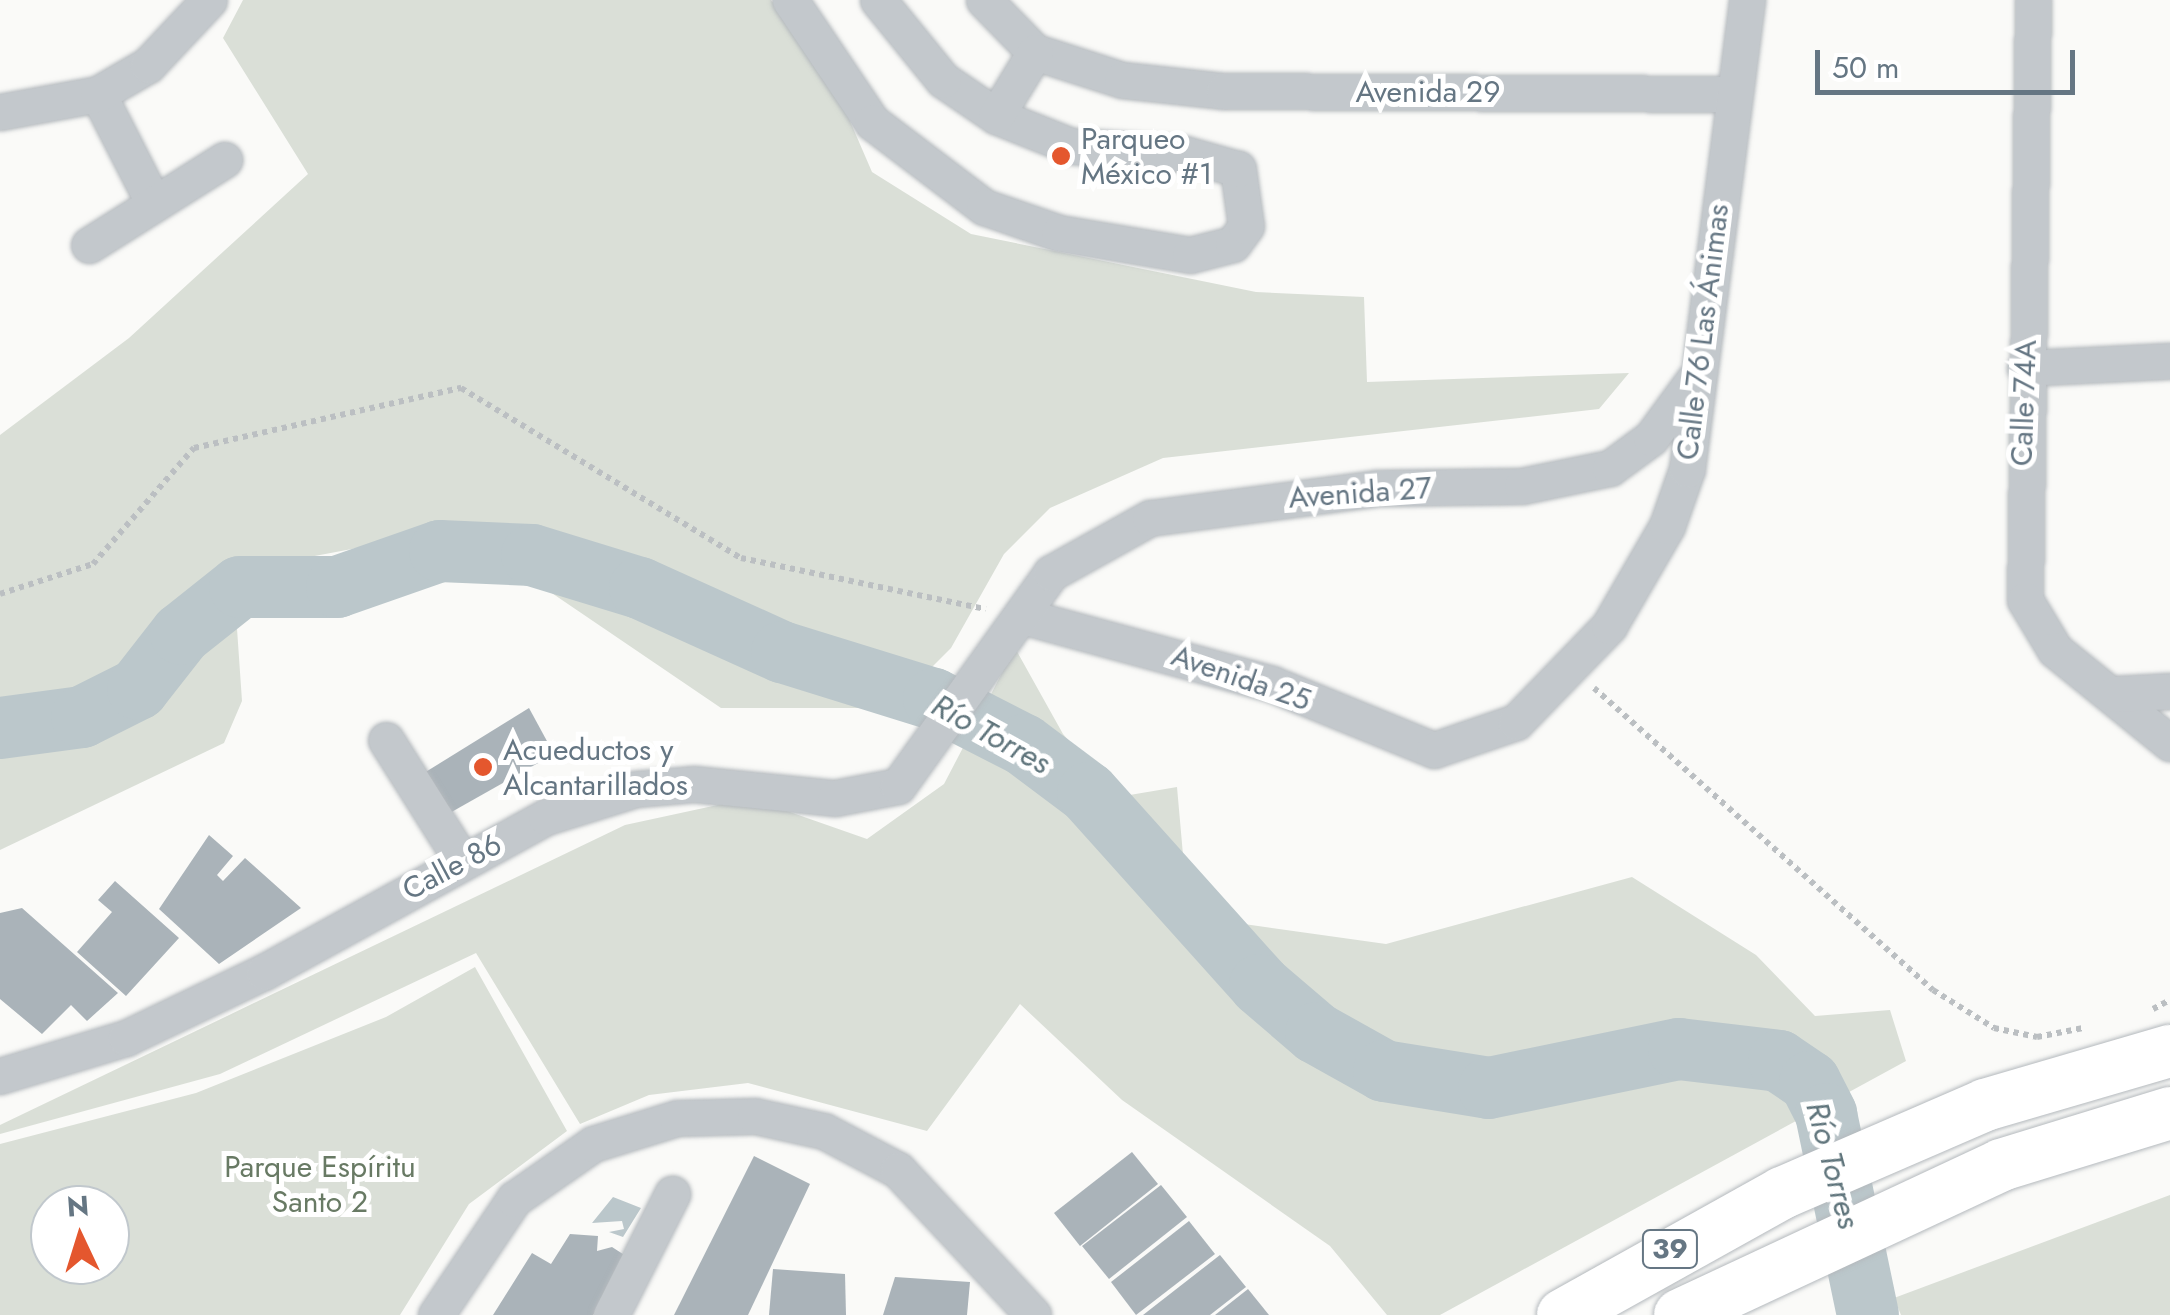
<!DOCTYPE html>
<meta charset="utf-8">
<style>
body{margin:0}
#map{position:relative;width:2170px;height:1315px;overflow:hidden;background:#fafaf8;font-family:Jost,sans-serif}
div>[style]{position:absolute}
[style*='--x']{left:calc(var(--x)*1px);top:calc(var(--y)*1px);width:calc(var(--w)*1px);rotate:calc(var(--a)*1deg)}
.green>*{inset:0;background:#dadfd7}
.water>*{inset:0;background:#bbc7cb}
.river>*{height:62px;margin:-31px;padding:0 31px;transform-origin:31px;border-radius:31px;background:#bbc7cb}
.building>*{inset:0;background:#aab3b9}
.path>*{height:6px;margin-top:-3px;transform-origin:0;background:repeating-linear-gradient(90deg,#bbbfc2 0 5px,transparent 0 10px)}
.roads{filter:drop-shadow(0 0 2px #b4b9bd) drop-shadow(0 0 2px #b4b9bd)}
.minor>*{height:35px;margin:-17.5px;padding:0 17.5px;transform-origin:17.5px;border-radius:17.5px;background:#c3c8cc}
.highway>*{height:52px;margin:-26px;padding:0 26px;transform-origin:26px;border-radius:26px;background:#fff}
.dots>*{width:28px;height:28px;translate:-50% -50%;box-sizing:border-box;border:5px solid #fff;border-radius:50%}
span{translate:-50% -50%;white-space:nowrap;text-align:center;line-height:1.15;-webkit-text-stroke:10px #fff;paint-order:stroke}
.shield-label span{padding:2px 8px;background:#fff;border:2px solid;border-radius:8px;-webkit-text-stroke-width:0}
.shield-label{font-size:28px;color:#657683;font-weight:700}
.street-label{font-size:30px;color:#657683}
.poi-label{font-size:30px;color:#657683}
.left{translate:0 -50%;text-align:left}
.park-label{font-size:30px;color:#687a64}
.water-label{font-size:32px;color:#60757c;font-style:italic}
.north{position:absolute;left:30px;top:1185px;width:100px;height:100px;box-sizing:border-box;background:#fff;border:2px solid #c1c8cd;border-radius:50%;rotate:356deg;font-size:28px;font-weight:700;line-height:40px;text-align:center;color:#657683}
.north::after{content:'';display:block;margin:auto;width:35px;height:45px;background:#e4572e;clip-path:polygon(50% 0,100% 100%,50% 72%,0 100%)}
.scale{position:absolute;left:1815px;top:50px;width:260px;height:45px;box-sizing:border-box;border:5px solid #657683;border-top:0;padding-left:12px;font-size:30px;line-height:35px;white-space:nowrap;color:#657683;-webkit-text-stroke:8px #fff;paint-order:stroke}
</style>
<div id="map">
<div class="green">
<div style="clip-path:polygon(243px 0,771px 0,840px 98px,872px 172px,971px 234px,1256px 292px,1364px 297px,1367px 382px,1629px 373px,1599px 409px,1163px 458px,1050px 508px,1004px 554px,951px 648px,891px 708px,721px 708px,537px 583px,437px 533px,288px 561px,236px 614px,242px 701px,224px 743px,0 850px,0 435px,129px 338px,308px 174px,223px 38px)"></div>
<div style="clip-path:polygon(1015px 648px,1063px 734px,1118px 797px,1177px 787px,1184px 866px,1237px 923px,1386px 944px,1632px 877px,1756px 955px,1815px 1016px,1890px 1010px,1906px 1061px,1440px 1315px,1387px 1315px,1330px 1246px,1122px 1100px,1020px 1004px,927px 1131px,748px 1083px,649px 1095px,580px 1124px,476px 953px,220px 1074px,0 1134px,0 1125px,625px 825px,750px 798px,867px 839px,944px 784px)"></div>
<div style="clip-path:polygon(evenodd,475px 967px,567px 1131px,469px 1204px,400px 1315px,0 1315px,0 1144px,196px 1093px,386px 1017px,475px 967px,50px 1205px,110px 1205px,110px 1265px,50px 1265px,50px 1205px)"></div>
<div style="clip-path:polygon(2170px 1195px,2170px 1315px,1901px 1315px,1894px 1298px)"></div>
</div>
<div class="water">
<div style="clip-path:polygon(613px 1197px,641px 1208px,623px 1237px,609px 1232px,624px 1229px,622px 1221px,592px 1223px)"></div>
</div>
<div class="river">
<div style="--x:0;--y:728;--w:83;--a:-7.6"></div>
<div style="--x:82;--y:717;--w:63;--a:-26.6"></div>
<div style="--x:138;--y:689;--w:70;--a:-52"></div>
<div style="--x:181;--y:634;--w:75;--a:-38.5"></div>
<div style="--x:240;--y:587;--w:97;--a:0"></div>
<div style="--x:337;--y:587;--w:109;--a:-19.3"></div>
<div style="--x:440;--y:551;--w:92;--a:2.5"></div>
<div style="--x:532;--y:555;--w:113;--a:17"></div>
<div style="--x:640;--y:588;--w:156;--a:24.3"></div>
<div style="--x:782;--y:652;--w:159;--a:17.2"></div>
<div style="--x:934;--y:699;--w:101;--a:27.1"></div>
<div style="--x:1024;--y:745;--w:80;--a:36.9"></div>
<div style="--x:1088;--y:793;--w:258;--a:48.1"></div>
<div style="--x:1260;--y:985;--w:74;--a:40.6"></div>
<div style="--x:1316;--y:1033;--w:78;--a:29.2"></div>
<div style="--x:1384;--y:1071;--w:106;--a:9.2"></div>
<div style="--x:1489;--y:1088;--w:194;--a:-11.6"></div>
<div style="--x:1679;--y:1049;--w:101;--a:6.8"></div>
<div style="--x:1779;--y:1061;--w:37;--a:34"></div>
<div style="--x:1810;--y:1082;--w:36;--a:63"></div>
<div style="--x:1826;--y:1114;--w:205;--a:78.2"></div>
</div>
<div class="building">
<div style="clip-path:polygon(529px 708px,554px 754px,448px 814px,424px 773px)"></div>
<div style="clip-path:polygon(209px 835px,233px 856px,217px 875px,223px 881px,245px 858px,301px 908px,219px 964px,159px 909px)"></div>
<div style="clip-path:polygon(115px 881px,179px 938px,126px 996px,77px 952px,112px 912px,98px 900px)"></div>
<div style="clip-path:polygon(22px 908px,118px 993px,87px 1021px,71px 1005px,42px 1034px,0 999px,0 913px)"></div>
<div style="clip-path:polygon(1132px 1152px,1158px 1184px,1080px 1246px,1054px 1213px)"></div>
<div style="clip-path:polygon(754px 1156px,810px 1184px,748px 1315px,674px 1315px)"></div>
<div style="clip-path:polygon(1161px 1185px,1187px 1217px,1109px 1279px,1082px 1246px)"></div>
<div style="clip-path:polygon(1189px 1221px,1215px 1254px,1136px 1315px,1111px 1282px)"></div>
<div style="clip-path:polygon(570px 1234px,598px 1236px,597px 1251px,612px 1247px,629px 1258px,593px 1315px,493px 1315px,532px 1253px,551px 1264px)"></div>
<div style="clip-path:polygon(1220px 1255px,1246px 1287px,1210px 1315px,1143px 1315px)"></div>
<div style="clip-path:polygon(773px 1269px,845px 1274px,846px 1315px,769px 1315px)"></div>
<div style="clip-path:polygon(895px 1277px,970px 1282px,967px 1315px,883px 1315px)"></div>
<div style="clip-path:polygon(1248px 1289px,1269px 1315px,1215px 1315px)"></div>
</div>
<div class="path">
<div style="--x:0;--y:594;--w:98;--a:-17.9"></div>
<div style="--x:93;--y:564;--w:154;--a:-49"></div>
<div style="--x:194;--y:448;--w:274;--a:-12.7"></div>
<div style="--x:461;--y:388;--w:328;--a:31.3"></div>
<div style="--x:741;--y:558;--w:250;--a:11.8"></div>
<div style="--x:1594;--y:688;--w:454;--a:41.7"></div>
<div style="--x:1933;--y:990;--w:72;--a:31.9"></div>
<div style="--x:1994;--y:1028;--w:44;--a:11.8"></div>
<div style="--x:2037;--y:1037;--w:47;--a:-11.1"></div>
<div style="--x:2153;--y:1009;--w:19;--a:-28"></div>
</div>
<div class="roads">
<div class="minor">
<div style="--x:790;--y:0;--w:147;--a:56.1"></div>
<div style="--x:872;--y:122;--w:141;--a:37.2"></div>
<div style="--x:984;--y:207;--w:79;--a:19.1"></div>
<div style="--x:1059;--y:233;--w:133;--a:9.5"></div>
<div style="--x:1190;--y:255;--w:44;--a:-14.3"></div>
<div style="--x:1233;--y:244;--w:22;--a:-54"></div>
<div style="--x:1246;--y:226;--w:58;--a:-98"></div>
<div style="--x:1238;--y:169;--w:55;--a:-164.2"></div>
<div style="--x:1185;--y:154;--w:114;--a:-176"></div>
<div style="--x:1071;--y:146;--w:81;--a:-158.2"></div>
<div style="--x:996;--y:116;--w:64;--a:-145.8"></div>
<div style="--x:943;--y:80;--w:103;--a:-129.1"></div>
<div style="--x:984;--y:0;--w:73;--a:45.6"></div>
<div style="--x:1035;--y:52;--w:91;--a:17.8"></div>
<div style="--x:1122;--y:80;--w:103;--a:6.2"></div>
<div style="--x:1224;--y:91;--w:510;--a:0.34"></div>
<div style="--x:2033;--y:0;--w:600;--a:90.76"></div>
<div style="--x:2025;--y:600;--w:58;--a:59"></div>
<div style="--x:2055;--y:650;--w:148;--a:39"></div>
<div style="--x:98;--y:94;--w:123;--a:63"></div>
<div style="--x:0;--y:112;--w:100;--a:-10.4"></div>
<div style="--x:98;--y:94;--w:58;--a:-30.1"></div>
<div style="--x:148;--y:65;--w:89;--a:-46.8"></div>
<div style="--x:996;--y:116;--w:75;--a:-58.6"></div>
<div style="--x:89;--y:245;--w:160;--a:-32.2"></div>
<div style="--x:2025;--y:368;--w:145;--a:-2.8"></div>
<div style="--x:1022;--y:616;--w:259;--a:15.2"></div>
<div style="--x:1272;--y:684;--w:175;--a:22.2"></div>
<div style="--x:1434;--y:750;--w:87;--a:-18.9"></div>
<div style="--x:1516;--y:722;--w:134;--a:-45.9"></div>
<div style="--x:1609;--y:626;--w:116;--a:-59.9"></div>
<div style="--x:1667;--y:526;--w:60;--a:-70.7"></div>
<div style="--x:1687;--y:469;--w:473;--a:-82.7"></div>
<div style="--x:2114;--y:694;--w:56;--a:-3.1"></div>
<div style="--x:386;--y:740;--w:141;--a:57.8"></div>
<div style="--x:0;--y:1076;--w:132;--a:-16.8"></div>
<div style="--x:126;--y:1038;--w:153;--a:-25.6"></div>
<div style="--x:264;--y:972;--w:322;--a:-28.8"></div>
<div style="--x:546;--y:817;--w:94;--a:-17.3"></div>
<div style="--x:636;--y:789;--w:58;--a:-4.9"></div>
<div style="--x:694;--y:784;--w:142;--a:5.7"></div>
<div style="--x:835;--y:798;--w:64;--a:-10.8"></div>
<div style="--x:898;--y:786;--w:262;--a:-54.3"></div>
<div style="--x:1051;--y:573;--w:113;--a:-29.1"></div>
<div style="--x:1150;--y:518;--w:229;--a:-7.5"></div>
<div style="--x:1377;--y:488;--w:145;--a:-0.8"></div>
<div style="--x:1522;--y:486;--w:90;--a:-11.6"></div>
<div style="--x:1610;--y:468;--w:51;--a:-36.2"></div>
<div style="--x:1651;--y:438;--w:74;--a:-53.7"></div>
<div style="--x:436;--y:1315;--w:140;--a:-56.1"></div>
<div style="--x:514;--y:1199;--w:96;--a:-34.8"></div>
<div style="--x:593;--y:1144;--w:88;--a:-17.2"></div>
<div style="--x:677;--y:1118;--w:78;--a:-1.5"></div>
<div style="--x:755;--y:1116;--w:71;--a:12.3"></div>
<div style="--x:824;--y:1131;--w:84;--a:27.8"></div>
<div style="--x:898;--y:1170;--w:198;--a:47"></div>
<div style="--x:611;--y:1315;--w:136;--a:-63.2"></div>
</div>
<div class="highway">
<div style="--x:1563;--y:1315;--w:251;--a:-29.1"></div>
<div style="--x:1782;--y:1193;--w:221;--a:-23.4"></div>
<div style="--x:1985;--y:1105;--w:193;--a:-16.3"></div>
<div style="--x:1680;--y:1315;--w:354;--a:-25"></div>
<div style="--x:2001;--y:1165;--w:177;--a:-17.1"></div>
</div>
</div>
<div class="dots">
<div style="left:1061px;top:156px;background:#e4572e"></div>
<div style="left:483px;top:767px;background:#e4572e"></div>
</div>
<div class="shield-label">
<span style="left:1670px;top:1249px">39</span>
</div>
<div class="street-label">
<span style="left:1428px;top:92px">Avenida 29</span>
<span style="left:1703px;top:332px;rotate:-83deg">Calle 76 Las Ánimas</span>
<span style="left:2024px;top:403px;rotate:-88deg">Calle 74A</span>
<span style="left:1360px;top:493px;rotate:-4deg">Avenida 27</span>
<span style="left:1241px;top:678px;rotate:19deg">Avenida 25</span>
<span style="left:452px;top:867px;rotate:-28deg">Calle 86</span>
</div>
<div class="poi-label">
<span class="left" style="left:1081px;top:156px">Parqueo<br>México #1</span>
<span class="left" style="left:503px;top:767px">Acueductos y<br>Alcantarillados</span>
</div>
<div class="park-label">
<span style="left:320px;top:1184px">Parque Espíritu<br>Santo 2</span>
</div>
<div class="water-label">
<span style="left:991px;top:734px;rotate:29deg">Río Torres</span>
<span style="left:1833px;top:1165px;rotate:75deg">Río Torres</span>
</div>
<div class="north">N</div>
<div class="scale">50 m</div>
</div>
